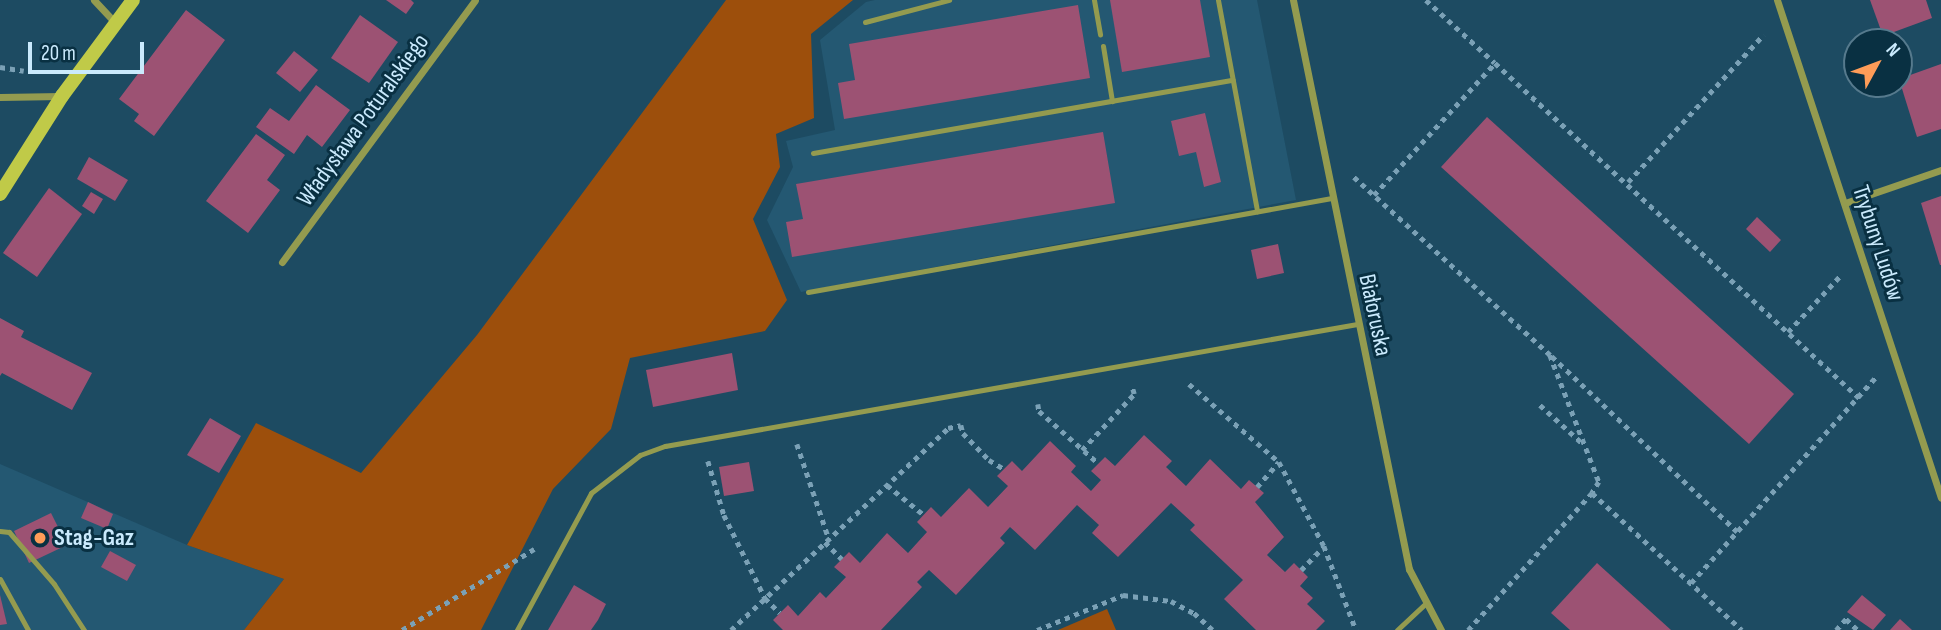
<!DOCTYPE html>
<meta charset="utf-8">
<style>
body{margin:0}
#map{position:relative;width:1941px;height:630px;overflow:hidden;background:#1d4b62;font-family:"Sofia Sans Condensed",sans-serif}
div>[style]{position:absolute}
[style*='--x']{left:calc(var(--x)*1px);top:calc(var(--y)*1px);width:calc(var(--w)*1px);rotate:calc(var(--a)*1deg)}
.built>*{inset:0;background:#245872}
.green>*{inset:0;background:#9d4f0c}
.building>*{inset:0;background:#9c5273}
.path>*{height:4.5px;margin-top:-2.25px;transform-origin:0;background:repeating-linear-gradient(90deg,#7ba1b6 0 5px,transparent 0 10px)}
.lane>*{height:5px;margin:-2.5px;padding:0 2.5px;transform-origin:2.5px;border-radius:2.5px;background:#949b4f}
.street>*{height:7px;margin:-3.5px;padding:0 3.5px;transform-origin:3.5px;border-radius:3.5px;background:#949b4f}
.secondary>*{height:14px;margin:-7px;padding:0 7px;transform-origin:7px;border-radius:7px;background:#c0ca48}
.dots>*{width:19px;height:19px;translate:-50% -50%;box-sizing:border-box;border:4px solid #093042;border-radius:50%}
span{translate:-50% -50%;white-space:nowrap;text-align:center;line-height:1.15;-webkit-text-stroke:6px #093042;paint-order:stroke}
.street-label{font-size:24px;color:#caeafd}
.poi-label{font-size:24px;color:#caeafd;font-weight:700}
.left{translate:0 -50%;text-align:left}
.north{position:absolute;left:1843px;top:28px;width:70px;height:70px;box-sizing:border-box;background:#093042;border:2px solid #567a8d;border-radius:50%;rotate:49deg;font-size:19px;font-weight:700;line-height:28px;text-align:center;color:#caeafd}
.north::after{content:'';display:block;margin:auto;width:24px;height:32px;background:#fe9c58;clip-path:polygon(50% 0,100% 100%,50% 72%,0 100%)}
.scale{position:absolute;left:28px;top:42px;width:116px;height:32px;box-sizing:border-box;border:4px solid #caeafd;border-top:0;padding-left:9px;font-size:21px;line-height:24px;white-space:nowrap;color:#caeafd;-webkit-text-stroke:5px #093042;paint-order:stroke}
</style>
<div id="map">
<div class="built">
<div style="clip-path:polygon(875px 0,1257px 0,1296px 200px,801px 292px,767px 220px,793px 167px,786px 141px,835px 130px,820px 40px,866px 2px)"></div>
<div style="clip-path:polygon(0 464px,187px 545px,284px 579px,244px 630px,0 630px)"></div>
</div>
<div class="green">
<div style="clip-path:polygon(726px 0,853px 0,811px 34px,814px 118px,776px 134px,780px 167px,753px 219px,787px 300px,765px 331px,630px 358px,611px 429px,553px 489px,481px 630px,244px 630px,284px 579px,187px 545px,256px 423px,361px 473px,477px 335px)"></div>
<div style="clip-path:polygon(1107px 609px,1116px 630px,1058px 630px)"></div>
</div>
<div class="building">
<div style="clip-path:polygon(386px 0,411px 0,414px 3px,406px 14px)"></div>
<div style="clip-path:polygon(1110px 0,1200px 0,1210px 57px,1122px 72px)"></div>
<div style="clip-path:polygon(1870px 0,1926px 0,1932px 18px,1883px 36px)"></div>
<div style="clip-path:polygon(1078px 5px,1090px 78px,844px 119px,838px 83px,855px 80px,849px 44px)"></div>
<div style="clip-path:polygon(186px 10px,225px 40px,154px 136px,134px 121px,139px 114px,119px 99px)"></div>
<div style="clip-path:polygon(360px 15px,398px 42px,369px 83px,331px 58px)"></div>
<div style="clip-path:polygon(294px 51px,318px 70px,300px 92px,276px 73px)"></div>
<div style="clip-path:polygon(1941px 64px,1941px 129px,1917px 137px,1899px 79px)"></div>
<div style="clip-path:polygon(316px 85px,350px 110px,322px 147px,307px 135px,294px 154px,256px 127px,270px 108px,289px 121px)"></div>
<div style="clip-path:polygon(1205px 113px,1221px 182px,1204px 187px,1196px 152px,1179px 156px,1171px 121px)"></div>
<div style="clip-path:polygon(1487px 117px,1794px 394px,1749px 444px,1441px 167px)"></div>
<div style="clip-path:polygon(1103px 132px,1115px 203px,792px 257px,786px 222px,803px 219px,796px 184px)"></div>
<div style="clip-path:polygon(256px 134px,285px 155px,267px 180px,280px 190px,248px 233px,206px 201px)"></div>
<div style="clip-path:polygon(89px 157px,128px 180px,115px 201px,77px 179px)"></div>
<div style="clip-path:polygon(49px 188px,82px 214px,37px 277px,3px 253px)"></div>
<div style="clip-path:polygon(91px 192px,103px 199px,94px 214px,82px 206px)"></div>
<div style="clip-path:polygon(1941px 196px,1941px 265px,1940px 265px,1921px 203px)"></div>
<div style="clip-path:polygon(1757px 217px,1781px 240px,1770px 252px,1746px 229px)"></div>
<div style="clip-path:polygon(1278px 244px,1284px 273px,1257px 279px,1251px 250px)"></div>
<div style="clip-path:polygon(0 318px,24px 331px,21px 337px,92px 373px,72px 410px,2px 373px,0 376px)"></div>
<div style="clip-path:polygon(732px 353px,738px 390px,653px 407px,646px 370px)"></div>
<div style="clip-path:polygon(210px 418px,241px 436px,219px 473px,187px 455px)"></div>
<div style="clip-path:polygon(1144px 435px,1172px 461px,1166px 467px,1186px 486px,1210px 459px,1241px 489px,1249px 480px,1264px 493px,1255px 502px,1284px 537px,1267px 555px,1285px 572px,1294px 563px,1308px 577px,1300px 586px,1313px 598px,1307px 604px,1325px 621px,1316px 630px,1256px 630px,1224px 599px,1243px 580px,1190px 530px,1195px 525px,1171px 503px,1118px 557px,1092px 533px,1099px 525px,1077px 505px,1035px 550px,1010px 527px,1000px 538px,1005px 543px,956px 595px,929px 570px,917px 582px,922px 587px,881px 630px,783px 630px,773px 620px,788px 605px,798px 616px,820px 592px,826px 598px,846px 577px,834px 567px,849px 552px,860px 563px,887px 533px,908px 553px,927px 532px,917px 522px,931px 507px,941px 517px,969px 488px,988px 507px,1008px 486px,997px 476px,1012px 461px,1022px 471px,1050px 441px,1076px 466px,1071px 472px,1091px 491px,1101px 480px,1091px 471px,1105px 457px,1115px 466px)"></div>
<div style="clip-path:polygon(749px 462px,754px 491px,724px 496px,719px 467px)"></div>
<div style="clip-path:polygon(88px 502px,113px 514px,107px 529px,81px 518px)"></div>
<div style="clip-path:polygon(51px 513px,67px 545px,29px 563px,14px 531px)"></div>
<div style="clip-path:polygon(110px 551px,136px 565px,127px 581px,101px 567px)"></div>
<div style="clip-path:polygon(1597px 563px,1671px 630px,1570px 630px,1551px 613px)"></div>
<div style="clip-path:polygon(574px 585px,606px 604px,598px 620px,591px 630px,548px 630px)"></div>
<div style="clip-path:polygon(0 595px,7px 624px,0 625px)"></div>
<div style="clip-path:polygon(1862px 595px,1886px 615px,1873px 630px,1847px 612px)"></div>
<div style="clip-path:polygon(1900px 619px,1912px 630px,1890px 630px)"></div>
</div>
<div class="path">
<div style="--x:1426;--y:0;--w:93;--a:42.4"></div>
<div style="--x:0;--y:67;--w:24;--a:9"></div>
<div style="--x:1354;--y:177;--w:265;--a:42.2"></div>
<div style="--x:1628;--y:182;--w:200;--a:-47.4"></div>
<div style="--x:1374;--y:195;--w:179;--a:-47.5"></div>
<div style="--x:1495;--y:63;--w:495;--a:42.6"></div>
<div style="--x:1788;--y:332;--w:78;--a:-47.1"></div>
<div style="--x:1189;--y:384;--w:119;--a:40.9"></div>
<div style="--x:1279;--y:462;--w:95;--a:61.8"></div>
<div style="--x:1324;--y:546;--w:90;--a:69.1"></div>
<div style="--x:1038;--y:404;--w:7;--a:82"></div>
<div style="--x:1039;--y:411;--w:79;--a:41.4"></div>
<div style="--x:1540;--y:405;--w:57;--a:42.1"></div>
<div style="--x:797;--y:444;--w:100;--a:71.4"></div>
<div style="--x:1082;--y:450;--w:76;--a:-47.1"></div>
<div style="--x:1134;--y:394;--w:7;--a:-106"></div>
<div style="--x:708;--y:461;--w:56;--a:73.5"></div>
<div style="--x:724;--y:515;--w:93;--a:63.7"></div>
<div style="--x:765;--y:598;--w:21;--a:45"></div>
<div style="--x:887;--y:485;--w:48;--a:39"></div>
<div style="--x:1257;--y:487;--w:33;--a:-49"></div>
<div style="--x:1737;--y:532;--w:257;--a:-136.6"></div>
<div style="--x:1550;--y:355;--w:136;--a:68.9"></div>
<div style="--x:1599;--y:482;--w:13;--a:122"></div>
<div style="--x:1592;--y:493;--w:203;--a:42.4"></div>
<div style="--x:825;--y:542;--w:24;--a:45"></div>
<div style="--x:1301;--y:570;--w:33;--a:-46"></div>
<div style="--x:1691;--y:583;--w:278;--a:-48.1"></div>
<div style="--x:402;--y:630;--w:155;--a:-31.5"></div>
<div style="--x:731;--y:630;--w:296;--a:-42.9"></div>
<div style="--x:948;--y:428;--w:13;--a:-13"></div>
<div style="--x:961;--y:425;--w:8;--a:76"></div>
<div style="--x:963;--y:433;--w:37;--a:46"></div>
<div style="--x:989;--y:460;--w:17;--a:31"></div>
<div style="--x:1037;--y:630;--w:93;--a:-22.1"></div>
<div style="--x:1123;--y:595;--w:48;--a:7.1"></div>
<div style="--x:1171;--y:601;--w:26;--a:28"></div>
<div style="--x:1194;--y:613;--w:25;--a:42"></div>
<div style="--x:1468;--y:630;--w:185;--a:-47.9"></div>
<div style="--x:1836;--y:630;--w:15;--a:-48"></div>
<div style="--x:1846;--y:619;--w:16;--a:43"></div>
</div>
<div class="lane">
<div style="--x:1094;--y:0;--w:35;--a:80"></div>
<div style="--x:1218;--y:0;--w:215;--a:79.5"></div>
<div style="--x:865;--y:22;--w:87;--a:-14.7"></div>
<div style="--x:1103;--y:46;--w:56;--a:80.7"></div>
<div style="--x:813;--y:153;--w:426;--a:-9.9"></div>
<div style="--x:808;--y:292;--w:532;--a:-10.17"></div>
<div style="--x:0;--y:531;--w:9;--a:6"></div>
<div style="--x:9;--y:532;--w:69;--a:49.1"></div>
<div style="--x:54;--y:584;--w:55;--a:56.9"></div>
<div style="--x:0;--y:579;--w:58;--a:61.2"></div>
<div style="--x:517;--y:630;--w:156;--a:-61.6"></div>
<div style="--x:591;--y:493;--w:62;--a:-37.8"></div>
<div style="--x:640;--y:455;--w:27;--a:-20"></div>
<div style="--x:665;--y:446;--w:703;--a:-10"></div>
<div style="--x:1397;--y:630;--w:38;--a:-43"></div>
</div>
<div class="street">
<div style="--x:94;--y:0;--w:33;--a:47"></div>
<div style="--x:1293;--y:0;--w:581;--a:78.48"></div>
<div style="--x:1409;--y:569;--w:69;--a:62.3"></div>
<div style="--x:1777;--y:0;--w:524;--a:71.77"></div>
<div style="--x:0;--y:97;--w:61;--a:-0.9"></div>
<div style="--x:1845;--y:203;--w:102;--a:-19"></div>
<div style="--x:282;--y:262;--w:325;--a:-53.6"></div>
</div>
<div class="secondary">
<div style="--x:0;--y:194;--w:116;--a:-57.7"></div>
<div style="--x:62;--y:96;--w:119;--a:-53.5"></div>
</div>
<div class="dots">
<div style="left:40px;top:538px;background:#fe9c58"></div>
</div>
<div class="street-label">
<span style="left:363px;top:120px;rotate:-54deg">Władysława Poturalskiego</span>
<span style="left:1878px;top:243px;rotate:72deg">Trybuny Ludów</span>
<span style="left:1375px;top:315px;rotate:78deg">Białoruska</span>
</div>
<div class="poi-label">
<span class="left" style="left:54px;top:538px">Stag-Gaz</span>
</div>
<div class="north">N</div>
<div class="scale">20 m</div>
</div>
